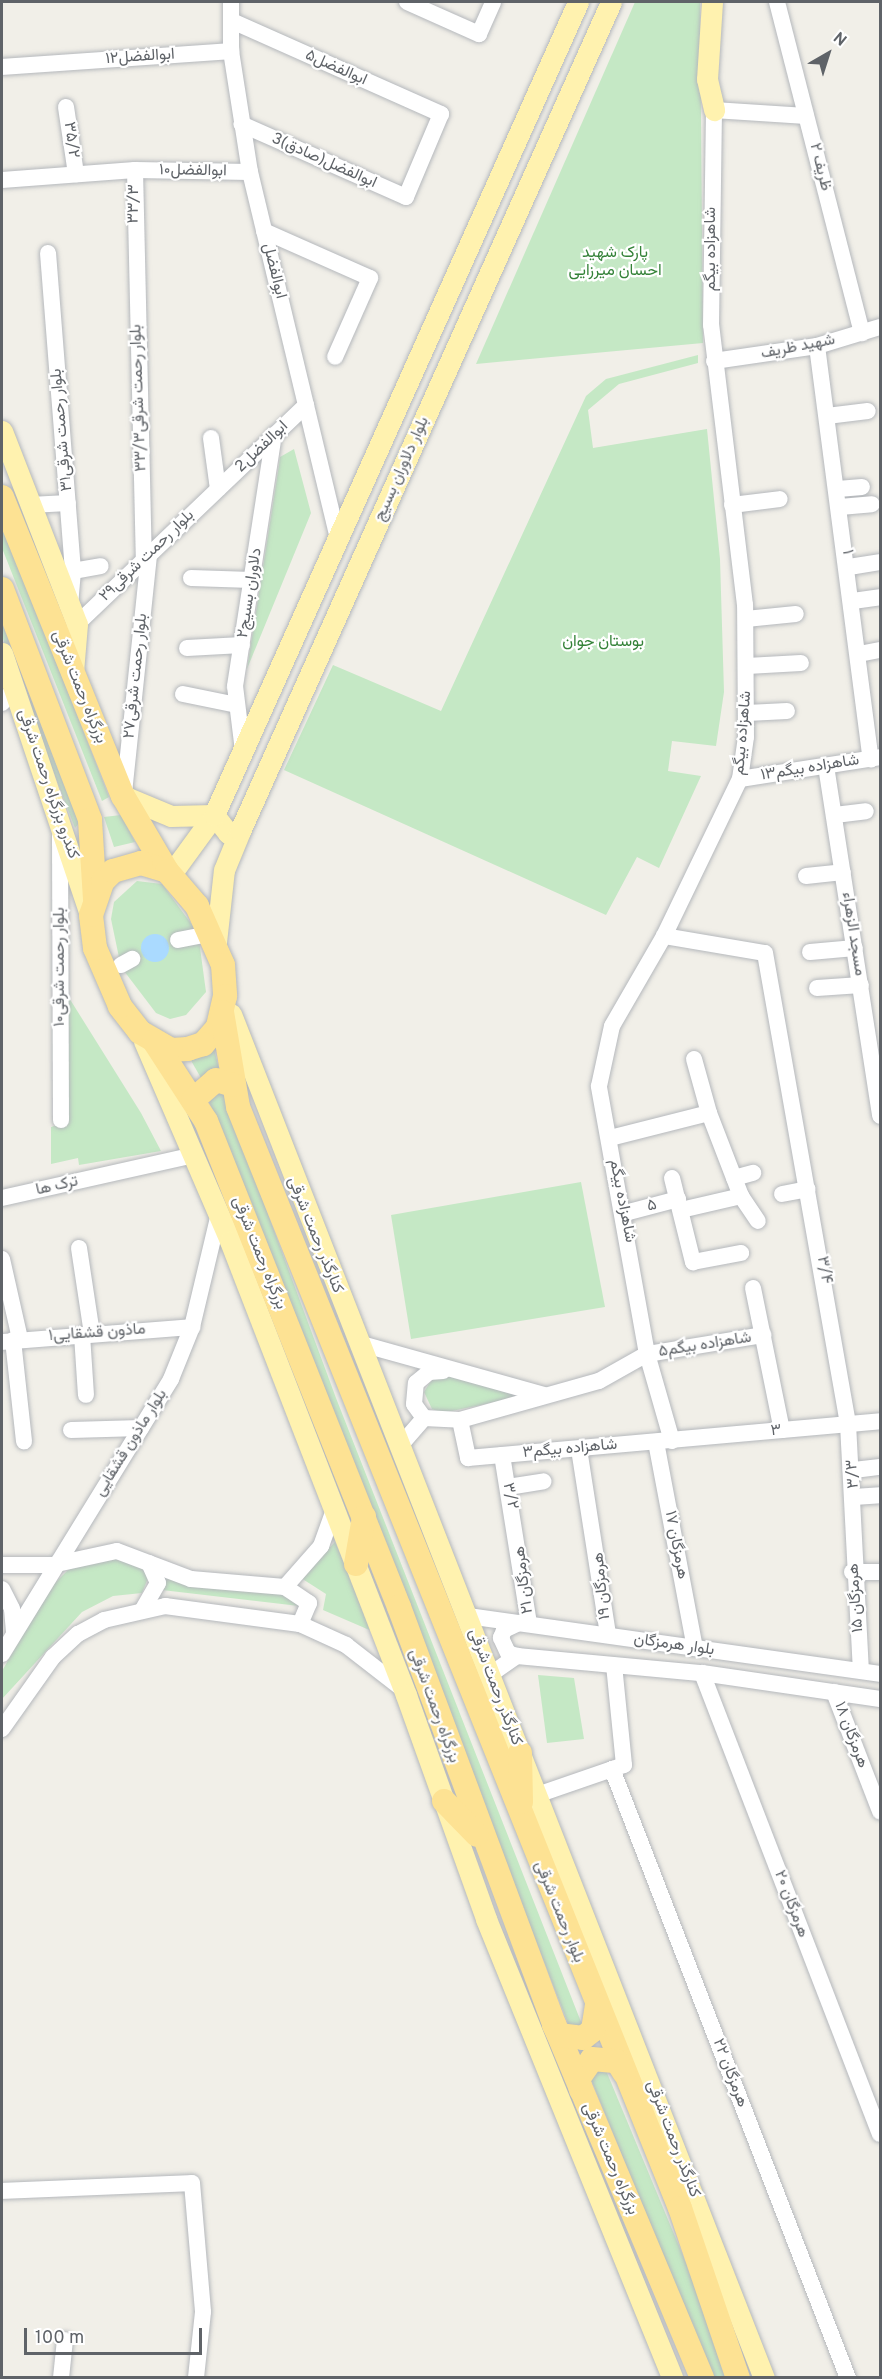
<!DOCTYPE html>
<meta charset="utf-8">
<style>
body{margin:0}
#map{position:relative;width:882px;height:2379px;overflow:hidden;background:#f1efe8;font-family:Overpass,Vazirmatn,sans-serif}
div>[style]{position:absolute}
[style*='--x']{left:calc(var(--x)*1px);top:calc(var(--y)*1px);width:calc(var(--w)*1px);rotate:calc(var(--a)*1deg)}
.green>*{inset:0;background:#c5e8c5}
.water>*{inset:0;background:#aadaff}
.round{border-radius:50%}
.roads{filter:drop-shadow(0 0 2px #b5b8bc) drop-shadow(0 0 2px #b5b8bc)}
.minor>*{height:16px;margin:-8px;padding:0 8px;transform-origin:8px;border-radius:8px;background:#fff}
.major>*{height:21px;margin:-10.5px;padding:0 10.5px;transform-origin:10.5px;border-radius:10.5px;background:#fff2af}
.highway>*{height:24px;margin:-12px;padding:0 12px;transform-origin:12px;border-radius:12px;background:#fde293}
span{translate:-50% -50%;white-space:nowrap;text-align:center;line-height:1.15;-webkit-text-stroke:4.5px #fff;paint-order:stroke}
.street-label{font-size:16px;color:#5f6368}
.park-label{font-size:16px;color:#348238}
.frame{position:absolute;inset:0;border:3px solid #5f6368;pointer-events:none}
.north{position:absolute;left:798px;top:24px;width:60px;height:60px;-webkit-text-stroke:4px #fff;paint-order:stroke;rotate:39deg;font-size:16px;font-weight:700;line-height:24px;text-align:center;color:#5f6368}
.north::after{content:'';display:block;margin:auto;width:21px;height:27px;background:#5f6368;clip-path:polygon(50% 0,100% 100%,50% 72%,0 100%)}
.scale{position:absolute;left:24px;top:2328px;width:178px;height:27px;box-sizing:border-box;border:3px solid #5f6368;border-top:0;padding-left:8px;font-size:18px;line-height:21px;white-space:nowrap;color:#5f6368;-webkit-text-stroke:4px #fff;paint-order:stroke}
</style>
<div id="map">
<div class="green">
<div style="clip-path:polygon(635px 2px,700px 2px,703px 343px,476px 364px)"></div>
<div style="clip-path:polygon(698px 355px,698px 363px,619px 384px,588px 410px,593px 448px,707px 429px,720px 559px,724px 692px,716px 746px,672px 741px,668px 771px,701px 776px,659px 868px,637px 857px,606px 915px,284px 770px,333px 665px,441px 711px,586px 396px,606px 379px)"></div>
<div style="clip-path:polygon(294px 449px,311px 513px,247px 669px,279px 465px,280px 457px)"></div>
<div style="clip-path:polygon(2px 522px,109px 797px,102px 801px,2px 548px)"></div>
<div style="clip-path:polygon(2px 623px,79px 823px,75px 828px,2px 636px)"></div>
<div style="clip-path:polygon(121px 815px,135px 842px,114px 847px,104px 817px)"></div>
<div style="clip-path:polygon(137px 881px,162px 884px,198px 933px,206px 992px,186px 1015px,170px 1019px,156px 1013px,121px 967px,111px 919px,114px 902px)"></div>
<div style="clip-path:polygon(66px 993px,141px 1113px,161px 1151px,79px 1165px,78px 1158px,51px 1164px,51px 1127px,69px 1121px)"></div>
<div style="clip-path:polygon(214px 1049px,219px 1069px,201px 1078px,189px 1057px)"></div>
<div style="clip-path:polygon(222px 1090px,336px 1398px,583px 2027px,571px 2031px,207px 1096px)"></div>
<div style="clip-path:polygon(581px 1182px,605px 1307px,411px 1339px,391px 1215px)"></div>
<div style="clip-path:polygon(441px 1377px,454px 1377px,525px 1396px,442px 1413px,432px 1409px,424px 1392px,432px 1379px)"></div>
<div style="clip-path:polygon(335px 1542px,374px 1632px,323px 1610px,326px 1594px,301px 1578px)"></div>
<div style="clip-path:polygon(106px 1555px,142px 1568px,148px 1578px,142px 1593px,113px 1596px,82px 1612px,2px 1699px,2px 1671px,49px 1589px,68px 1570px)"></div>
<div style="clip-path:polygon(164px 1577px,276px 1592px,295px 1599px,299px 1606px,162px 1590px)"></div>
<div style="clip-path:polygon(538px 1675px,574px 1678px,584px 1739px,547px 1743px)"></div>
<div style="clip-path:polygon(593px 2066px,605px 2068px,711px 2323px,728px 2377px,712px 2377px,591px 2079px)"></div>
</div>
<div class="water">
<div class="round" style="left:141px;top:934px;width:28px;height:28px"></div>
</div>
<div class="roads">
<div class="minor">
<div style="--x:231;--y:2;--w:49;--a:90"></div>
<div style="--x:231;--y:51;--w:122;--a:81.1"></div>
<div style="--x:250;--y:172;--w:376;--a:76.5"></div>
<div style="--x:407;--y:2;--w:79;--a:24"></div>
<div style="--x:479;--y:34;--w:35;--a:-66"></div>
<div style="--x:777;--y:2;--w:342;--a:75.6"></div>
<div style="--x:232;--y:21;--w:229;--a:24"></div>
<div style="--x:441;--y:114;--w:90;--a:112.9"></div>
<div style="--x:406;--y:197;--w:180;--a:-156.1"></div>
<div style="--x:2;--y:67;--w:230;--a:-4"></div>
<div style="--x:66;--y:107;--w:68;--a:81.5"></div>
<div style="--x:714;--y:110;--w:92;--a:3.7"></div>
<div style="--x:135;--y:170;--w:389;--a:88.7"></div>
<div style="--x:2;--y:180;--w:133;--a:-4.3"></div>
<div style="--x:135;--y:170;--w:115;--a:1"></div>
<div style="--x:264;--y:231;--w:116;--a:23.9"></div>
<div style="--x:370;--y:278;--w:86;--a:113.9"></div>
<div style="--x:48;--y:253;--w:319;--a:85.5"></div>
<div style="--x:73;--y:571;--w:34;--a:95"></div>
<div style="--x:817;--y:346;--w:417;--a:82.6"></div>
<div style="--x:714;--y:361;--w:104;--a:-8.3"></div>
<div style="--x:817;--y:346;--w:66;--a:-16.8"></div>
<div style="--x:827;--y:416;--w:41;--a:-7"></div>
<div style="--x:211;--y:438;--w:51;--a:82.2"></div>
<div style="--x:838;--y:489;--w:24;--a:-5"></div>
<div style="--x:30;--y:505;--w:38;--a:-3"></div>
<div style="--x:732;--y:505;--w:48;--a:-7.1"></div>
<div style="--x:840;--y:507;--w:32;--a:-5"></div>
<div style="--x:849;--y:567;--w:31;--a:-9"></div>
<div style="--x:73;--y:571;--w:28;--a:-10"></div>
<div style="--x:191;--y:578;--w:61;--a:1.9"></div>
<div style="--x:853;--y:601;--w:27;--a:-8"></div>
<div style="--x:746;--y:619;--w:50;--a:-5.7"></div>
<div style="--x:77;--y:624;--w:317;--a:-43.7"></div>
<div style="--x:187;--y:648;--w:55;--a:-3.1"></div>
<div style="--x:859;--y:654;--w:21;--a:-11"></div>
<div style="--x:747;--y:666;--w:54;--a:-3.2"></div>
<div style="--x:183;--y:694;--w:55;--a:11.5"></div>
<div style="--x:2;--y:703;--w:20;--a:-49"></div>
<div style="--x:747;--y:713;--w:40;--a:-2.9"></div>
<div style="--x:243;--y:751;--w:65;--a:-97"></div>
<div style="--x:235;--y:686;--w:254;--a:-81.2"></div>
<div style="--x:826;--y:766;--w:354;--a:81.2"></div>
<div style="--x:740;--y:779;--w:142;--a:-8.9"></div>
<div style="--x:124;--y:793;--w:239;--a:-84"></div>
<div style="--x:835;--y:815;--w:31;--a:-7"></div>
<div style="--x:60;--y:836;--w:284;--a:89.8"></div>
<div style="--x:806;--y:876;--w:37;--a:-6"></div>
<div style="--x:664;--y:936;--w:102;--a:9.6"></div>
<div style="--x:765;--y:953;--w:478;--a:80"></div>
<div style="--x:848;--y:1424;--w:247;--a:87"></div>
<div style="--x:178;--y:940;--w:21;--a:-11"></div>
<div style="--x:810;--y:952;--w:45;--a:-5.1"></div>
<div style="--x:121;--y:965;--w:13;--a:-29"></div>
<div style="--x:817;--y:988;--w:44;--a:-3.9"></div>
<div style="--x:610;--y:1138;--w:102;--a:-14.2"></div>
<div style="--x:709;--y:1113;--w:56;--a:-105.5"></div>
<div style="--x:672;--y:1178;--w:87;--a:76"></div>
<div style="--x:693;--y:1262;--w:49;--a:-10.6"></div>
<div style="--x:734;--y:1178;--w:20;--a:-15"></div>
<div style="--x:782;--y:1194;--w:26;--a:-11"></div>
<div style="--x:741;--y:1196;--w:30;--a:56"></div>
<div style="--x:2;--y:1198;--w:197;--a:-12.6"></div>
<div style="--x:681;--y:1210;--w:62;--a:-13.1"></div>
<div style="--x:741;--y:1196;--w:89;--a:-111.1"></div>
<div style="--x:625;--y:1213;--w:55;--a:-14.8"></div>
<div style="--x:79;--y:1248;--w:87;--a:81.4"></div>
<div style="--x:2;--y:1259;--w:82;--a:77.3"></div>
<div style="--x:753;--y:1288;--w:145;--a:78.5"></div>
<div style="--x:82;--y:1335;--w:60;--a:86.2"></div>
<div style="--x:13;--y:1340;--w:102;--a:83.8"></div>
<div style="--x:2;--y:1342;--w:191;--a:-4.5"></div>
<div style="--x:358;--y:1343;--w:193;--a:15.6"></div>
<div style="--x:424;--y:1418;--w:17;--a:-126"></div>
<div style="--x:414;--y:1404;--w:21;--a:-85"></div>
<div style="--x:416;--y:1383;--w:17;--a:-40"></div>
<div style="--x:429;--y:1372;--w:14;--a:-4"></div>
<div style="--x:460;--y:1420;--w:39;--a:78"></div>
<div style="--x:468;--y:1458;--w:414;--a:-5.1"></div>
<div style="--x:71;--y:1430;--w:70;--a:-1.6"></div>
<div style="--x:672;--y:1441;--w:91;--a:-106"></div>
<div style="--x:647;--y:1354;--w:272;--a:-100.2"></div>
<div style="--x:599;--y:1086;--w:61;--a:-77.8"></div>
<div style="--x:612;--y:1026;--w:104;--a:-60"></div>
<div style="--x:664;--y:936;--w:174;--a:-64.2"></div>
<div style="--x:740;--y:779;--w:42;--a:-81.9"></div>
<div style="--x:746;--y:737;--w:132;--a:-90.4"></div>
<div style="--x:745;--y:605;--w:282;--a:-96.9"></div>
<div style="--x:711;--y:325;--w:227;--a:-89.2"></div>
<div style="--x:656;--y:1442;--w:210;--a:79.3"></div>
<div style="--x:399;--y:1447;--w:38;--a:-49"></div>
<div style="--x:424;--y:1418;--w:36;--a:3"></div>
<div style="--x:460;--y:1420;--w:144;--a:-15.7"></div>
<div style="--x:599;--y:1381;--w:55;--a:-29.4"></div>
<div style="--x:647;--y:1354;--w:118;--a:-9.3"></div>
<div style="--x:579;--y:1449;--w:188;--a:81.1"></div>
<div style="--x:502;--y:1455;--w:171;--a:80.9"></div>
<div style="--x:854;--y:1470;--w:26;--a:-7"></div>
<div style="--x:508;--y:1487;--w:36;--a:-9"></div>
<div style="--x:854;--y:1497;--w:26;--a:-4"></div>
<div style="--x:2;--y:1565;--w:50;--a:0"></div>
<div style="--x:52;--y:1565;--w:66;--a:-12.2"></div>
<div style="--x:117;--y:1551;--w:79;--a:20.7"></div>
<div style="--x:191;--y:1579;--w:94;--a:4.9"></div>
<div style="--x:285;--y:1587;--w:55;--a:-48.7"></div>
<div style="--x:321;--y:1546;--w:41;--a:-70.3"></div>
<div style="--x:852;--y:1572;--w:28;--a:0"></div>
<div style="--x:285;--y:1587;--w:29;--a:34"></div>
<div style="--x:309;--y:1603;--w:23;--a:113"></div>
<div style="--x:2;--y:1589;--w:22;--a:63"></div>
<div style="--x:12;--y:1609;--w:23;--a:85"></div>
<div style="--x:143;--y:1609;--w:30;--a:-60"></div>
<div style="--x:158;--y:1583;--w:22;--a:-114"></div>
<div style="--x:468;--y:1616;--w:416;--a:8"></div>
<div style="--x:2;--y:1654;--w:323;--a:-58.4"></div>
<div style="--x:171;--y:1379;--w:56;--a:-68"></div>
<div style="--x:192;--y:1327;--w:116;--a:-76.6"></div>
<div style="--x:517;--y:1656;--w:9;--a:-162"></div>
<div style="--x:508;--y:1653;--w:17;--a:-115"></div>
<div style="--x:501;--y:1638;--w:9;--a:-69"></div>
<div style="--x:504;--y:1630;--w:17;--a:-25"></div>
<div style="--x:702;--y:1673;--w:494;--a:68.9"></div>
<div style="--x:491;--y:1674;--w:32;--a:-35"></div>
<div style="--x:517;--y:1656;--w:186;--a:5.3"></div>
<div style="--x:702;--y:1673;--w:180;--a:8.3"></div>
<div style="--x:834;--y:1692;--w:128;--a:68.9"></div>
<div style="--x:2;--y:1729;--w:88;--a:-54.7"></div>
<div style="--x:53;--y:1657;--w:34;--a:-43"></div>
<div style="--x:78;--y:1634;--w:30;--a:-28"></div>
<div style="--x:104;--y:1620;--w:63;--a:-12.9"></div>
<div style="--x:165;--y:1606;--w:136;--a:7.6"></div>
<div style="--x:300;--y:1624;--w:51;--a:24.5"></div>
<div style="--x:346;--y:1645;--w:75;--a:37.9"></div>
<div style="--x:612;--y:1769;--w:653;--a:68.82"></div>
<div style="--x:537;--y:1795;--w:92;--a:-19"></div>
<div style="--x:624;--y:1765;--w:100;--a:-95.7"></div>
<div style="--x:2;--y:2191;--w:190;--a:-2.4"></div>
<div style="--x:192;--y:2183;--w:129;--a:85.1"></div>
<div style="--x:203;--y:2312;--w:66;--a:96.1"></div>
<div style="--x:61;--y:2378;--w:38;--a:-84"></div>
</div>
<div class="major">
<div style="--x:712;--y:2;--w:77;--a:93.7"></div>
<div style="--x:707;--y:79;--w:32;--a:77"></div>
<div style="--x:2;--y:431;--w:207;--a:68.8"></div>
<div style="--x:77;--y:624;--w:48;--a:94.8"></div>
<div style="--x:2;--y:653;--w:275;--a:71.4"></div>
<div style="--x:123;--y:796;--w:52;--a:22.6"></div>
<div style="--x:171;--y:816;--w:43;--a:-1.3"></div>
<div style="--x:214;--y:815;--w:23;--a:52"></div>
<div style="--x:228;--y:833;--w:12;--a:-9"></div>
<div style="--x:171;--y:874;--w:73;--a:-53.9"></div>
<div style="--x:214;--y:815;--w:891;--a:-65.88"></div>
<div style="--x:216;--y:942;--w:72;--a:-83.7"></div>
<div style="--x:224;--y:870;--w:42;--a:-67.7"></div>
<div style="--x:240;--y:831;--w:908;--a:-65.89"></div>
<div style="--x:231;--y:1014;--w:1464;--a:68.66"></div>
<div style="--x:144;--y:1041;--w:218;--a:66.7"></div>
<div style="--x:230;--y:1241;--w:487;--a:68.8"></div>
<div style="--x:406;--y:1695;--w:238;--a:70.3"></div>
<div style="--x:486;--y:1919;--w:495;--a:67.9"></div>
</div>
<div class="highway">
<div style="--x:2;--y:497;--w:323;--a:68"></div>
<div style="--x:123;--y:796;--w:87;--a:59.6"></div>
<div style="--x:2;--y:589;--w:247;--a:69.1"></div>
<div style="--x:90;--y:820;--w:79;--a:86.4"></div>
<div style="--x:141;--y:863;--w:27;--a:17"></div>
<div style="--x:167;--y:871;--w:46;--a:49.4"></div>
<div style="--x:197;--y:906;--w:64;--a:66.2"></div>
<div style="--x:223;--y:965;--w:31;--a:86"></div>
<div style="--x:225;--y:996;--w:32;--a:103"></div>
<div style="--x:218;--y:1027;--w:23;--a:131"></div>
<div style="--x:203;--y:1044;--w:16;--a:162"></div>
<div style="--x:188;--y:1049;--w:17;--a:177"></div>
<div style="--x:171;--y:1050;--w:36;--a:-150"></div>
<div style="--x:140;--y:1032;--w:33;--a:-128"></div>
<div style="--x:120;--y:1006;--w:63;--a:-113.3"></div>
<div style="--x:95;--y:948;--w:33;--a:-97"></div>
<div style="--x:91;--y:915;--w:36;--a:-71"></div>
<div style="--x:103;--y:881;--w:14;--a:-45"></div>
<div style="--x:113;--y:871;--w:29;--a:-16"></div>
<div style="--x:222;--y:1012;--w:96;--a:80.4"></div>
<div style="--x:238;--y:1107;--w:1186;--a:68.13"></div>
<div style="--x:680;--y:2208;--w:180;--a:71.2"></div>
<div style="--x:154;--y:1041;--w:95;--a:57"></div>
<div style="--x:206;--y:1121;--w:523;--a:68.34"></div>
<div style="--x:399;--y:1607;--w:445;--a:69.6"></div>
<div style="--x:554;--y:2024;--w:384;--a:67.3"></div>
<div style="--x:193;--y:1100;--w:30;--a:-41"></div>
<div style="--x:216;--y:1080;--w:18;--a:16"></div>
<div style="--x:356;--y:1564;--w:48;--a:-80.3"></div>
<div style="--x:520;--y:1753;--w:49;--a:88.8"></div>
<div style="--x:444;--y:1801;--w:47;--a:45.9"></div>
<div style="--x:554;--y:2025;--w:11;--a:63"></div>
<div style="--x:559;--y:2035;--w:24;--a:7"></div>
<div style="--x:583;--y:2038;--w:13;--a:-39"></div>
<div style="--x:593;--y:2030;--w:25;--a:-81"></div>
<div style="--x:581;--y:2090;--w:11;--a:-105"></div>
<div style="--x:578;--y:2079;--w:24;--a:-55"></div>
<div style="--x:592;--y:2059;--w:25;--a:5"></div>
<div style="--x:617;--y:2061;--w:13;--a:58"></div>
</div>
</div>
<div class="street-label">
<span style="left:140px;top:57px;rotate:-4deg">ابوالفضل۱۲</span>
<span style="left:336px;top:68px;rotate:24deg">ابوالفضل۵</span>
<span style="left:71px;top:140px;rotate:82deg">۳۵/۲</span>
<span style="left:324px;top:161px;rotate:24deg">3ابوالفضل(صادق)</span>
<span style="left:820px;top:167px;rotate:76deg">ظریف ۲</span>
<span style="left:193px;top:171px;rotate:1deg">ابوالفضل۱۰</span>
<span style="left:134px;top:204px;rotate:-89deg">۳۳/۳</span>
<span style="left:711px;top:249px;rotate:-90deg">شاهزاده بیگم</span>
<span style="left:274px;top:271px;rotate:76deg">ابوالفضل</span>
<span style="left:798px;top:347px;rotate:-11deg">شهید ظریف</span>
<span style="left:139px;top:398px;rotate:-92deg">بلوار رحمت شرقی۳۳/۳</span>
<span style="left:62px;top:430px;rotate:-95deg">بلوار رحمت شرقی۳۱</span>
<span style="left:262px;top:447px;rotate:-44deg">ابوالفضل2</span>
<span style="left:402px;top:469px;rotate:-66deg">بلوار دلاوران بسیج</span>
<span style="left:847px;top:552px;rotate:82deg">۱</span>
<span style="left:147px;top:556px;rotate:-44deg">بلوار رحمت شرقی۲۹</span>
<span style="left:250px;top:593px;rotate:-81deg">دلاوران بسیج۲</span>
<span style="left:136px;top:676px;rotate:-84deg">بلوار رحمت شرقی۲۷</span>
<span style="left:79px;top:687px;rotate:68deg">بزرگراه رحمت شرقی</span>
<span style="left:743px;top:733px;rotate:-85deg">شاهزاده بیگم</span>
<span style="left:810px;top:768px;rotate:-9deg">شاهزاده بیگم۱۳</span>
<span style="left:48px;top:784px;rotate:71deg">کندرو بزرگراه رحمت شرقی</span>
<span style="left:853px;top:934px;rotate:81deg">مسجد الزهراء</span>
<span style="left:60px;top:967px;rotate:-90deg">۱۰بلوار رحمت شرقی</span>
<span style="left:57px;top:1186px;rotate:-13deg">ترک ها</span>
<span style="left:622px;top:1201px;rotate:79deg">شاهزاده بیگم</span>
<span style="left:652px;top:1206px;rotate:-14deg">۵</span>
<span style="left:315px;top:1235px;rotate:68deg">کنارگذر رحمت شرقی</span>
<span style="left:259px;top:1253px;rotate:68deg">بزرگراه رحمت شرقی</span>
<span style="left:824px;top:1270px;rotate:80deg">۳/۴</span>
<span style="left:97px;top:1333px;rotate:-4deg">ماذون قشقایی۱</span>
<span style="left:705px;top:1345px;rotate:-9deg">شاهزاده بیگم۵</span>
<span style="left:776px;top:1431px;rotate:-5deg">۳</span>
<span style="left:131px;top:1443px;rotate:-58deg">بلوار ماذون قشقایی</span>
<span style="left:570px;top:1449px;rotate:-5deg">۳شاهزاده بیگم</span>
<span style="left:853px;top:1474px;rotate:-94deg">۳/۳</span>
<span style="left:510px;top:1496px;rotate:78deg">۳/۲</span>
<span style="left:676px;top:1545px;rotate:79deg">هرمزگان ۱۷</span>
<span style="left:524px;top:1580px;rotate:-97deg">هرمزگان ۲۱</span>
<span style="left:602px;top:1586px;rotate:-96deg">هرمزگان ۱۹</span>
<span style="left:856px;top:1598px;rotate:-94deg">هرمزگان ۱۵</span>
<span style="left:674px;top:1645px;rotate:8deg">بلوار هرمزگان</span>
<span style="left:495px;top:1687px;rotate:69deg">کنارگذر رحمت شرقی</span>
<span style="left:434px;top:1706px;rotate:70deg">بزرگراه رحمت شرقی</span>
<span style="left:851px;top:1735px;rotate:69deg">هرمزگان ۱۸</span>
<span style="left:791px;top:1904px;rotate:69deg">هرمزگان ۲۰</span>
<span style="left:559px;top:1912px;rotate:68deg">بلوار رحمت شرقی</span>
<span style="left:730px;top:2073px;rotate:69deg">هرمزگان ۲۲</span>
<span style="left:673px;top:2139px;rotate:69deg">کنارگذر رحمت شرقی</span>
<span style="left:610px;top:2159px;rotate:67deg">بزرگراه رحمت شرقی</span>
</div>
<div class="park-label">
<span style="left:615px;top:262px">پارک شهید<br>احسان میرزایی</span>
<span style="left:603px;top:642px">بوستان جوان</span>
</div>
<div class="frame"></div>
<div class="north">N</div>
<div class="scale">100 m</div>
</div>
